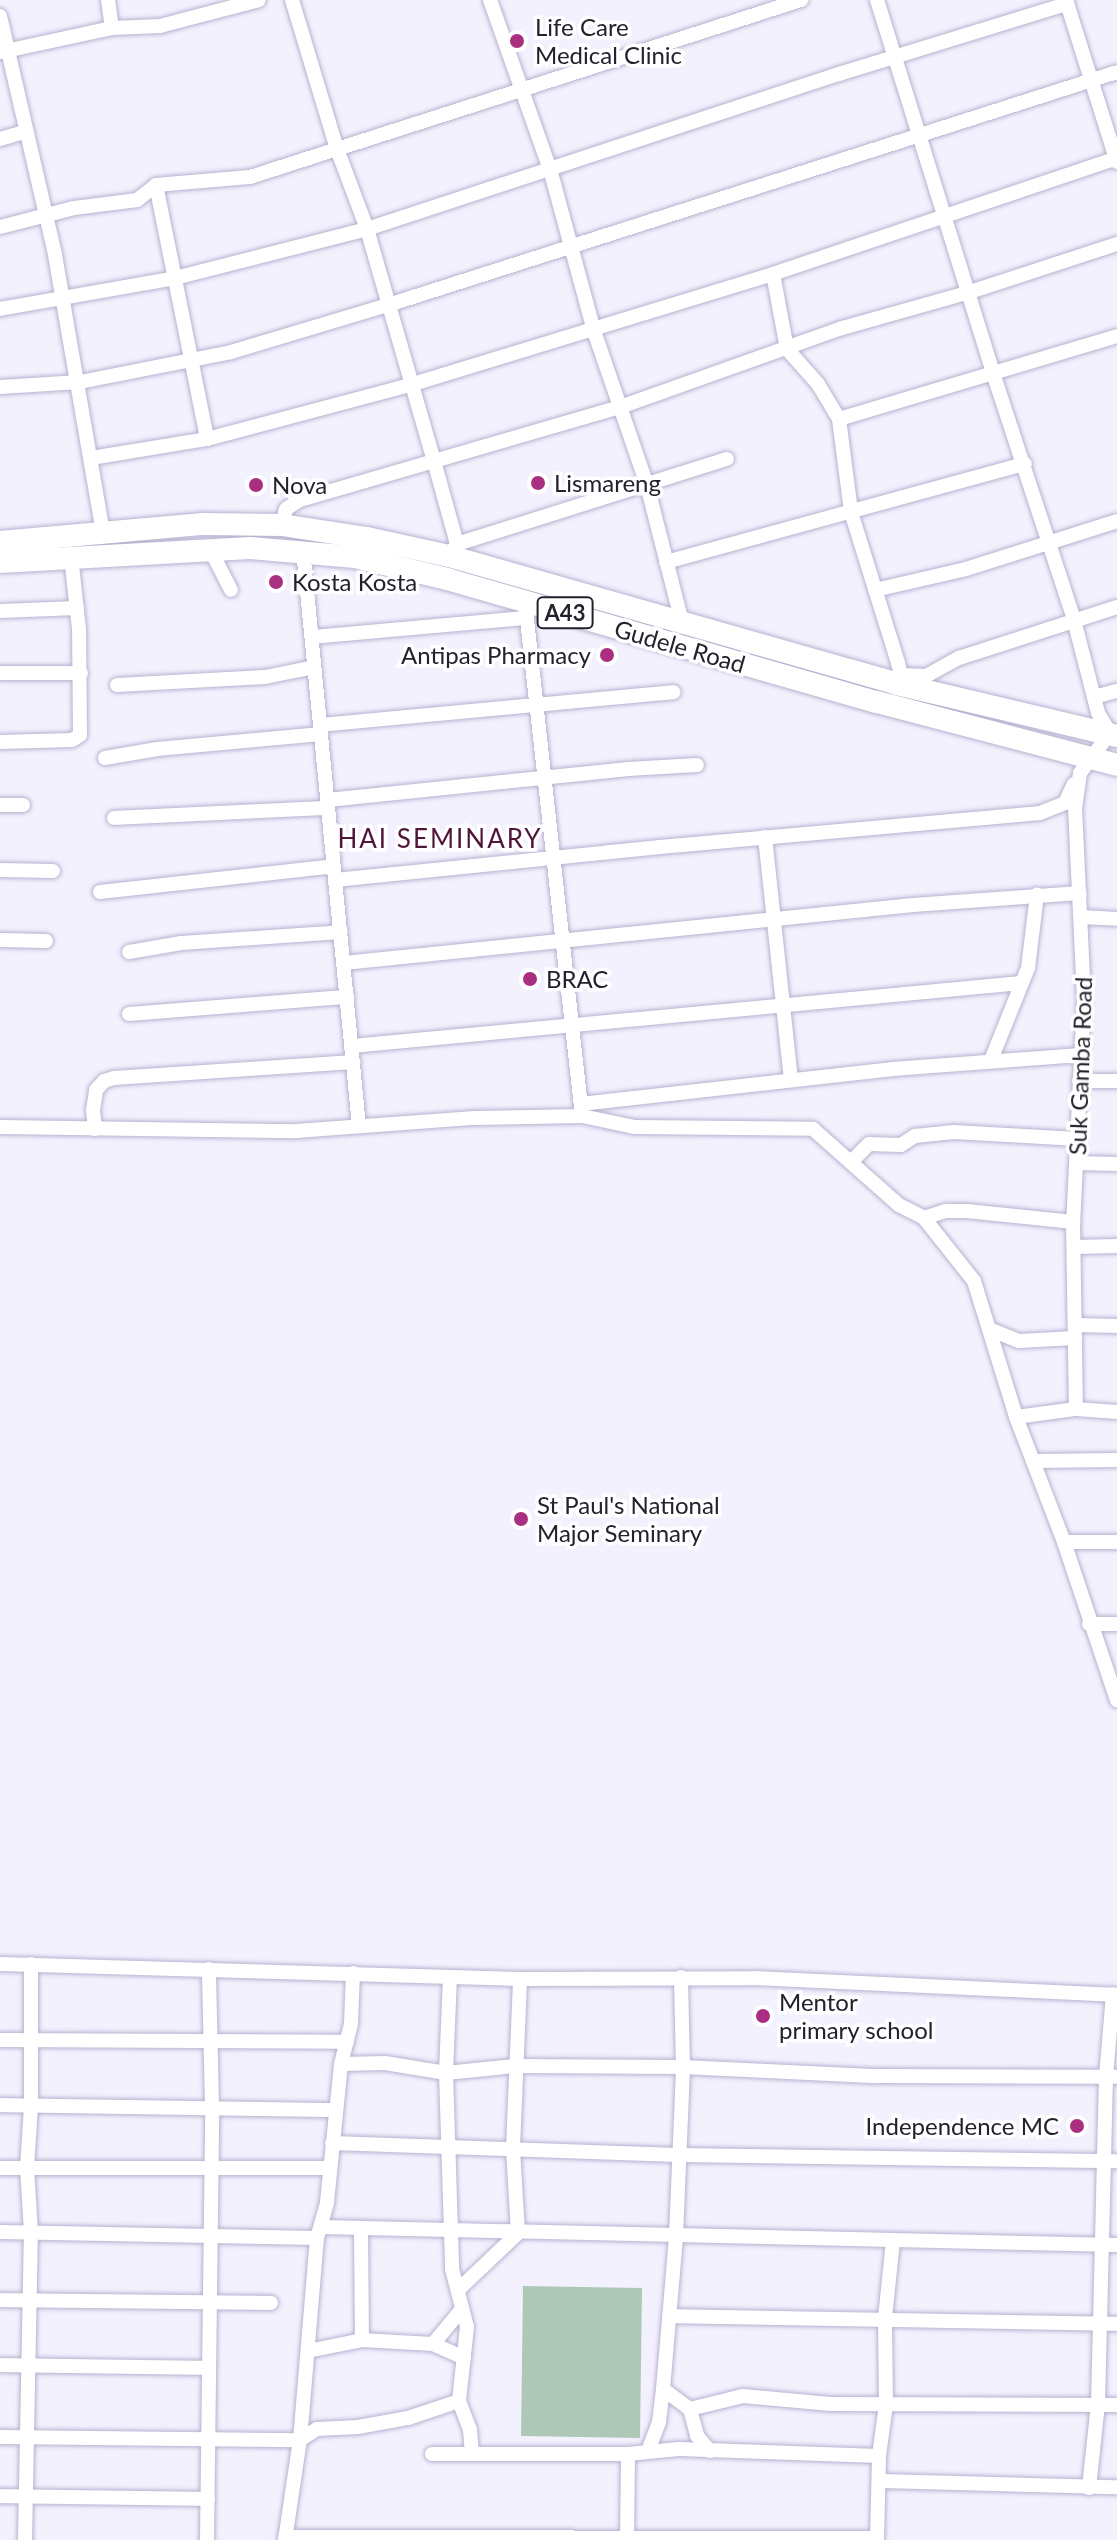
<!DOCTYPE html>
<style>
body{margin:0}
#map{position:relative;width:1117px;height:2540px;overflow:hidden;background:#f4f1fe;font-family:Lato,sans-serif}
div>[style]{position:absolute}
[style*='--x']{left:calc(var(--x)*1px);top:calc(var(--y)*1px);width:calc(var(--w)*1px);rotate:calc(var(--a)*1deg)}
.green>*{inset:0;background:#aec8b7}
.roads{filter:drop-shadow(0 0 2px #b9b1d0) drop-shadow(0 0 2px #b9b1d0)}
.minor>*{height:14px;margin:-7px;padding:0 7px;transform-origin:7px;border-radius:7px;background:#fff}
.highway>*{height:22px;margin:-11px;padding:0 11px;transform-origin:11px;border-radius:11px;background:#fff}
.dots>*{width:22px;height:22px;translate:-50% -50%;box-sizing:border-box;border:4px solid #fff;border-radius:50%}
span{translate:-50% -50%;white-space:nowrap;text-align:center;line-height:1.15;-webkit-text-stroke:7px #fff;paint-order:stroke}
.shield-label span{padding:2px 6px;background:#fff;border:2px solid;border-radius:6px;-webkit-text-stroke-width:0}
.shield-label{font-size:22px;color:#24212d;font-weight:700}
.poi-label{font-size:24px;color:#24212d}
.left{translate:0 -50%;text-align:left}
.right{translate:-100% -50%;text-align:right}
.street-label{font-size:24px;color:#24212d}
.neighbourhood-label{font-size:26px;color:#50153b;letter-spacing:2px}
</style>
<div id="map">
<div class="green">
<div style="clip-path:polygon(523px 2286px,642px 2288px,640px 2438px,521px 2436px)"></div>
</div>
<div class="roads">
<div class="minor">
<div style="--x:108;--y:0;--w:28;--a:82"></div>
<div style="--x:292;--y:0;--w:156;--a:73.2"></div>
<div style="--x:337;--y:149;--w:85;--a:69.4"></div>
<div style="--x:367;--y:229;--w:241;--a:73.9"></div>
<div style="--x:434;--y:461;--w:86;--a:74.5"></div>
<div style="--x:457;--y:544;--w:14;--a:124"></div>
<div style="--x:490;--y:0;--w:179;--a:70.5"></div>
<div style="--x:550;--y:169;--w:168;--a:74.8"></div>
<div style="--x:594;--y:331;--w:163;--a:71"></div>
<div style="--x:647;--y:485;--w:146;--a:75.7"></div>
<div style="--x:877;--y:0;--w:391;--a:72.7"></div>
<div style="--x:993;--y:373;--w:260;--a:71.8"></div>
<div style="--x:1074;--y:620;--w:96;--a:75.5"></div>
<div style="--x:1098;--y:713;--w:23;--a:59"></div>
<div style="--x:1110;--y:733;--w:50;--a:126.9"></div>
<div style="--x:1080;--y:773;--w:35;--a:98"></div>
<div style="--x:1075;--y:808;--w:193;--a:87.3"></div>
<div style="--x:1084;--y:1001;--w:221;--a:92.8"></div>
<div style="--x:1073;--y:1222;--w:187;--a:89.1"></div>
<div style="--x:1066;--y:0;--w:170;--a:72.5"></div>
<div style="--x:0;--y:16;--w:245;--a:77"></div>
<div style="--x:55;--y:255;--w:282;--a:80.2"></div>
<div style="--x:1;--y:52;--w:114;--a:-12.2"></div>
<div style="--x:112;--y:28;--w:48;--a:-2.4"></div>
<div style="--x:160;--y:26;--w:102;--a:-14.7"></div>
<div style="--x:0;--y:139;--w:26;--a:-16"></div>
<div style="--x:156;--y:185;--w:259;--a:78.6"></div>
<div style="--x:0;--y:227;--w:76;--a:-14.4"></div>
<div style="--x:74;--y:208;--w:64;--a:-7.2"></div>
<div style="--x:137;--y:200;--w:24;--a:-38"></div>
<div style="--x:156;--y:185;--w:94;--a:-4.9"></div>
<div style="--x:250;--y:177;--w:579;--a:-17.81"></div>
<div style="--x:773;--y:274;--w:76;--a:79.4"></div>
<div style="--x:787;--y:349;--w:47;--a:48.5"></div>
<div style="--x:818;--y:384;--w:41;--a:59"></div>
<div style="--x:839;--y:419;--w:94;--a:82.6"></div>
<div style="--x:851;--y:512;--w:158;--a:72.7"></div>
<div style="--x:898;--y:663;--w:12;--a:76"></div>
<div style="--x:901;--y:675;--w:10;--a:114"></div>
<div style="--x:0;--y:309;--w:178;--a:-10"></div>
<div style="--x:175;--y:278;--w:198;--a:-14.3"></div>
<div style="--x:367;--y:229;--w:497;--a:-18.2"></div>
<div style="--x:839;--y:74;--w:239;--a:-17.1"></div>
<div style="--x:0;--y:387;--w:80;--a:-3.6"></div>
<div style="--x:80;--y:382;--w:154;--a:-11.2"></div>
<div style="--x:231;--y:352;--w:164;--a:-16.7"></div>
<div style="--x:388;--y:305;--w:765;--a:-17.72"></div>
<div style="--x:839;--y:419;--w:290;--a:-16.6"></div>
<div style="--x:91;--y:458;--w:118;--a:-9.3"></div>
<div style="--x:207;--y:439;--w:210;--a:-14.9"></div>
<div style="--x:410;--y:385;--w:380;--a:-17"></div>
<div style="--x:773;--y:274;--w:363;--a:-18.6"></div>
<div style="--x:282;--y:525;--w:16;--a:-76"></div>
<div style="--x:286;--y:509;--w:17;--a:-33"></div>
<div style="--x:300;--y:500;--w:333;--a:-16.2"></div>
<div style="--x:620;--y:407;--w:236;--a:-19.6"></div>
<div style="--x:842;--y:328;--w:133;--a:-15.7"></div>
<div style="--x:970;--y:292;--w:155;--a:-18.1"></div>
<div style="--x:457;--y:544;--w:283;--a:-17.5"></div>
<div style="--x:210;--y:549;--w:46;--a:62.9"></div>
<div style="--x:303;--y:550;--w:579;--a:84.45"></div>
<div style="--x:666;--y:562;--w:372;--a:-15.3"></div>
<div style="--x:875;--y:590;--w:93;--a:-13"></div>
<div style="--x:966;--y:569;--w:158;--a:-17.6"></div>
<div style="--x:525;--y:602;--w:517;--a:83.67"></div>
<div style="--x:0;--y:611;--w:77;--a:-2.2"></div>
<div style="--x:312;--y:637;--w:215;--a:-5.1"></div>
<div style="--x:0;--y:673;--w:81;--a:0"></div>
<div style="--x:901;--y:675;--w:25;--a:2"></div>
<div style="--x:926;--y:676;--w:38;--a:-29"></div>
<div style="--x:959;--y:658;--w:166;--a:-17.9"></div>
<div style="--x:117;--y:685;--w:148;--a:-3.1"></div>
<div style="--x:265;--y:677;--w:50;--a:-11.5"></div>
<div style="--x:1094;--y:697;--w:24;--a:-15"></div>
<div style="--x:320;--y:725;--w:355;--a:-5.3"></div>
<div style="--x:0;--y:742;--w:72;--a:-1.6"></div>
<div style="--x:72;--y:740;--w:9;--a:-32"></div>
<div style="--x:80;--y:735;--w:106;--a:-90.5"></div>
<div style="--x:79;--y:629;--w:73;--a:-96.3"></div>
<div style="--x:105;--y:758;--w:53;--a:-9.8"></div>
<div style="--x:157;--y:749;--w:165;--a:-5.2"></div>
<div style="--x:328;--y:800;--w:302;--a:-5.9"></div>
<div style="--x:628;--y:769;--w:69;--a:-3.3"></div>
<div style="--x:0;--y:805;--w:23;--a:0"></div>
<div style="--x:114;--y:818;--w:214;--a:-2.7"></div>
<div style="--x:765;--y:837;--w:244;--a:83.9"></div>
<div style="--x:0;--y:870;--w:53;--a:1.1"></div>
<div style="--x:335;--y:880;--w:327;--a:-5.8"></div>
<div style="--x:660;--y:847;--w:382;--a:-5.1"></div>
<div style="--x:1040;--y:813;--w:27;--a:-22"></div>
<div style="--x:1065;--y:803;--w:21;--a:-65"></div>
<div style="--x:100;--y:892;--w:235;--a:-6.3"></div>
<div style="--x:1081;--y:917;--w:36;--a:3"></div>
<div style="--x:0;--y:940;--w:46;--a:1.2"></div>
<div style="--x:129;--y:952;--w:53;--a:-9.8"></div>
<div style="--x:181;--y:943;--w:160;--a:-3.9"></div>
<div style="--x:344;--y:963;--w:572;--a:-5.82"></div>
<div style="--x:913;--y:905;--w:167;--a:-4.1"></div>
<div style="--x:129;--y:1014;--w:219;--a:-4.5"></div>
<div style="--x:352;--y:1046;--w:672;--a:-5.38"></div>
<div style="--x:991;--y:1060;--w:99;--a:-68.1"></div>
<div style="--x:1028;--y:968;--w:74;--a:-83"></div>
<div style="--x:1079;--y:1081;--w:38;--a:0"></div>
<div style="--x:581;--y:1104;--w:314;--a:-6.4"></div>
<div style="--x:893;--y:1069;--w:187;--a:-4.3"></div>
<div style="--x:0;--y:1127;--w:296;--a:0.8"></div>
<div style="--x:296;--y:1131;--w:179;--a:-4.2"></div>
<div style="--x:475;--y:1118;--w:107;--a:-1.1"></div>
<div style="--x:582;--y:1116;--w:53;--a:11.9"></div>
<div style="--x:634;--y:1127;--w:179;--a:0.6"></div>
<div style="--x:813;--y:1129;--w:115;--a:41.5"></div>
<div style="--x:899;--y:1205;--w:28;--a:27"></div>
<div style="--x:924;--y:1218;--w:80;--a:51.6"></div>
<div style="--x:974;--y:1281;--w:142;--a:72.8"></div>
<div style="--x:1016;--y:1417;--w:134;--a:69"></div>
<div style="--x:1064;--y:1542;--w:167;--a:71.5"></div>
<div style="--x:95;--y:1129;--w:19;--a:-96"></div>
<div style="--x:93;--y:1110;--w:20;--a:-81"></div>
<div style="--x:96;--y:1090;--w:12;--a:-48"></div>
<div style="--x:104;--y:1081;--w:10;--a:-17"></div>
<div style="--x:114;--y:1078;--w:240;--a:-3.8"></div>
<div style="--x:851;--y:1162;--w:25;--a:-45"></div>
<div style="--x:869;--y:1144;--w:32;--a:2"></div>
<div style="--x:901;--y:1145;--w:17;--a:-33"></div>
<div style="--x:915;--y:1136;--w:39;--a:-6"></div>
<div style="--x:954;--y:1132;--w:124;--a:3.2"></div>
<div style="--x:1077;--y:1163;--w:40;--a:1.4"></div>
<div style="--x:924;--y:1218;--w:23;--a:-18"></div>
<div style="--x:946;--y:1211;--w:21;--a:0"></div>
<div style="--x:967;--y:1211;--w:107;--a:5.9"></div>
<div style="--x:1074;--y:1247;--w:43;--a:-1.3"></div>
<div style="--x:1076;--y:1325;--w:41;--a:1.4"></div>
<div style="--x:989;--y:1329;--w:32;--a:22"></div>
<div style="--x:1019;--y:1341;--w:56;--a:-3.1"></div>
<div style="--x:1016;--y:1417;--w:61;--a:-7.6"></div>
<div style="--x:1076;--y:1409;--w:41;--a:4.2"></div>
<div style="--x:1033;--y:1461;--w:84;--a:-0.7"></div>
<div style="--x:1064;--y:1542;--w:53;--a:0"></div>
<div style="--x:1089;--y:1624;--w:28;--a:0"></div>
<div style="--x:0;--y:1964;--w:520;--a:1.65"></div>
<div style="--x:520;--y:1979;--w:236;--a:-0.2"></div>
<div style="--x:756;--y:1978;--w:361;--a:2.7"></div>
<div style="--x:450;--y:1977;--w:96;--a:92.4"></div>
<div style="--x:446;--y:2073;--w:196;--a:88.2"></div>
<div style="--x:452;--y:2269;--w:60;--a:75.5"></div>
<div style="--x:467;--y:2327;--w:74;--a:96.2"></div>
<div style="--x:459;--y:2401;--w:31;--a:69"></div>
<div style="--x:470;--y:2430;--w:22;--a:85"></div>
<div style="--x:0;--y:2040;--w:347;--a:0.3"></div>
<div style="--x:341;--y:2064;--w:44;--a:-1.3"></div>
<div style="--x:385;--y:2063;--w:62;--a:9.3"></div>
<div style="--x:446;--y:2073;--w:69;--a:-5.8"></div>
<div style="--x:515;--y:2066;--w:168;--a:0.3"></div>
<div style="--x:683;--y:2067;--w:194;--a:2.7"></div>
<div style="--x:877;--y:2076;--w:240;--a:0.2"></div>
<div style="--x:0;--y:2105;--w:335;--a:0.9"></div>
<div style="--x:332;--y:2143;--w:346;--a:2"></div>
<div style="--x:678;--y:2155;--w:439;--a:0.8"></div>
<div style="--x:0;--y:2168;--w:330;--a:0"></div>
<div style="--x:321;--y:2227;--w:796;--a:1.3"></div>
<div style="--x:361;--y:2228;--w:112;--a:89.5"></div>
<div style="--x:0;--y:2232;--w:317;--a:1.1"></div>
<div style="--x:458;--y:2290;--w:83;--a:-43.5"></div>
<div style="--x:518;--y:2233;--w:85;--a:-93.4"></div>
<div style="--x:513;--y:2148;--w:169;--a:-87.6"></div>
<div style="--x:0;--y:2300;--w:271;--a:0.6"></div>
<div style="--x:669;--y:2316;--w:448;--a:1"></div>
<div style="--x:433;--y:2344;--w:45;--a:-50.4"></div>
<div style="--x:308;--y:2351;--w:55;--a:-11.5"></div>
<div style="--x:362;--y:2340;--w:71;--a:3.2"></div>
<div style="--x:433;--y:2344;--w:34;--a:24"></div>
<div style="--x:0;--y:2365;--w:209;--a:0.8"></div>
<div style="--x:663;--y:2389;--w:34;--a:37"></div>
<div style="--x:690;--y:2409;--w:55;--a:-13.8"></div>
<div style="--x:743;--y:2396;--w:88;--a:5.2"></div>
<div style="--x:831;--y:2404;--w:286;--a:0.2"></div>
<div style="--x:690;--y:2409;--w:28;--a:75"></div>
<div style="--x:697;--y:2436;--w:20;--a:49"></div>
<div style="--x:0;--y:2437;--w:300;--a:0.6"></div>
<div style="--x:300;--y:2440;--w:20;--a:-33"></div>
<div style="--x:317;--y:2429;--w:41;--a:-2.8"></div>
<div style="--x:358;--y:2427;--w:51;--a:-10.2"></div>
<div style="--x:408;--y:2418;--w:54;--a:-18.4"></div>
<div style="--x:648;--y:2451;--w:31;--a:-69"></div>
<div style="--x:659;--y:2422;--w:33;--a:-83"></div>
<div style="--x:663;--y:2389;--w:154;--a:-85.1"></div>
<div style="--x:676;--y:2236;--w:169;--a:-87.6"></div>
<div style="--x:683;--y:2067;--w:90;--a:-91.3"></div>
<div style="--x:432;--y:2454;--w:196;--a:0"></div>
<div style="--x:628;--y:2454;--w:51;--a:-5.6"></div>
<div style="--x:679;--y:2449;--w:200;--a:2"></div>
<div style="--x:880;--y:2481;--w:237;--a:1.5"></div>
<div style="--x:1089;--y:2488;--w:84;--a:-83.9"></div>
<div style="--x:1098;--y:2404;--w:327;--a:-88.6"></div>
<div style="--x:1106;--y:2077;--w:83;--a:-85.2"></div>
<div style="--x:0;--y:2496;--w:208;--a:0.8"></div>
<div style="--x:285;--y:2537;--w:592;--a:0.1"></div>
<div style="--x:25;--y:2540;--w:307;--a:-88.9"></div>
<div style="--x:31;--y:2233;--w:65;--a:-93.5"></div>
<div style="--x:27;--y:2168;--w:62;--a:-86.3"></div>
<div style="--x:31;--y:2106;--w:142;--a:-90"></div>
<div style="--x:207;--y:2540;--w:434;--a:-89.3"></div>
<div style="--x:212;--y:2106;--w:137;--a:-91.3"></div>
<div style="--x:285;--y:2540;--w:101;--a:-81.5"></div>
<div style="--x:300;--y:2440;--w:203;--a:-85.2"></div>
<div style="--x:317;--y:2238;--w:37;--a:-74"></div>
<div style="--x:327;--y:2202;--w:139;--a:-84.2"></div>
<div style="--x:341;--y:2064;--w:41;--a:-76"></div>
<div style="--x:351;--y:2024;--w:51;--a:-87.8"></div>
<div style="--x:627;--y:2540;--w:86;--a:-89.3"></div>
<div style="--x:877;--y:2540;--w:84;--a:-88.6"></div>
<div style="--x:879;--y:2456;--w:52;--a:-82.3"></div>
<div style="--x:886;--y:2404;--w:86;--a:-90.7"></div>
<div style="--x:885;--y:2318;--w:77;--a:-84.1"></div>
</div>
<div class="highway">
<div style="--x:0;--y:542;--w:204;--a:-5.1"></div>
<div style="--x:203;--y:524;--w:79;--a:0.7"></div>
<div style="--x:282;--y:525;--w:86;--a:8.7"></div>
<div style="--x:367;--y:538;--w:84;--a:12.4"></div>
<div style="--x:449;--y:556;--w:466;--a:15.9"></div>
<div style="--x:897;--y:684;--w:226;--a:13.3"></div>
<div style="--x:0;--y:562;--w:250;--a:-3.2"></div>
<div style="--x:250;--y:548;--w:105;--a:4.9"></div>
<div style="--x:355;--y:557;--w:95;--a:13.4"></div>
<div style="--x:447;--y:579;--w:447;--a:16"></div>
<div style="--x:877;--y:702;--w:248;--a:14.7"></div>
</div>
</div>
<div class="dots">
<div style="left:517px;top:41px;background:#ab2f80"></div>
<div style="left:538px;top:483px;background:#ab2f80"></div>
<div style="left:256px;top:485px;background:#ab2f80"></div>
<div style="left:276px;top:582px;background:#ab2f80"></div>
<div style="left:607px;top:655px;background:#ab2f80"></div>
<div style="left:530px;top:979px;background:#ab2f80"></div>
<div style="left:521px;top:1519px;background:#ab2f80"></div>
<div style="left:763px;top:2016px;background:#ab2f80"></div>
<div style="left:1077px;top:2126px;background:#ab2f80"></div>
</div>
<div class="shield-label">
<span style="left:565px;top:613px">A43</span>
</div>
<div class="poi-label">
<span class="left" style="left:535px;top:41px">Life Care<br>Medical Clinic</span>
<span class="left" style="left:554px;top:483px">Lismareng</span>
<span class="left" style="left:272px;top:485px">Nova</span>
<span class="left" style="left:292px;top:582px">Kosta Kosta</span>
<span class="right" style="left:591px;top:655px">Antipas Pharmacy</span>
<span class="left" style="left:546px;top:979px">BRAC</span>
<span class="left" style="left:537px;top:1519px">St Paul's National<br>Major Seminary</span>
<span class="left" style="left:779px;top:2016px">Mentor<br>primary school</span>
<span class="right" style="left:1059px;top:2126px">Independence MC</span>
</div>
<div class="street-label">
<span style="left:680px;top:646px;rotate:16deg">Gudele Road</span>
<span style="left:1080px;top:1066px;rotate:-88deg">Suk Gamba Road</span>
</div>
<div class="neighbourhood-label">
<span style="left:440px;top:839px">HAI SEMINARY</span>
</div>
</div>
